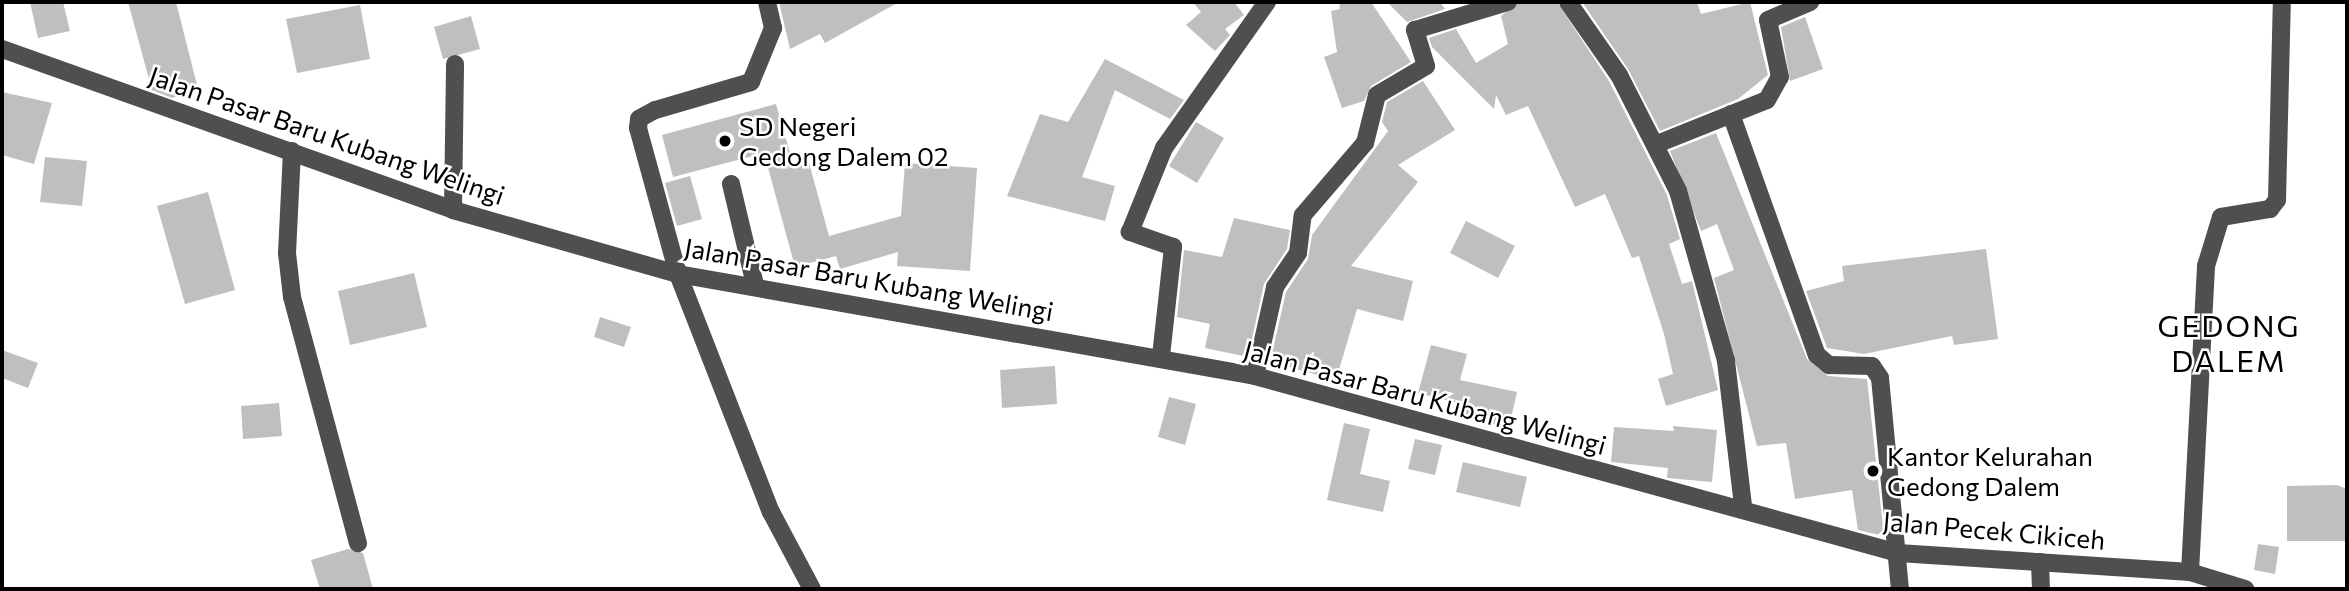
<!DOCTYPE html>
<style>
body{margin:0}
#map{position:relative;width:2349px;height:591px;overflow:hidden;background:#fff;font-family:Commissioner,sans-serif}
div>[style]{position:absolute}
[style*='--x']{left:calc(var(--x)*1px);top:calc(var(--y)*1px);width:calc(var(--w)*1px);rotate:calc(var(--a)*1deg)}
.building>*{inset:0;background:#bfbfbf}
.minor>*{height:18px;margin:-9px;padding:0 9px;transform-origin:9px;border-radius:9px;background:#4f4f4f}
.dots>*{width:19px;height:19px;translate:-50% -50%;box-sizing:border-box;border:4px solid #fff;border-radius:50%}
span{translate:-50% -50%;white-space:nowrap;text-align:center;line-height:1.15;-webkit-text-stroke:5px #fff;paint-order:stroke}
.poi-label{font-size:26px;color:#000}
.left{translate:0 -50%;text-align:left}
.street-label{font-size:26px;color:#000}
.quarter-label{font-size:30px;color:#000;letter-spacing:2px}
.frame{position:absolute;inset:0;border:4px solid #000;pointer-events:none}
</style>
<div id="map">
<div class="building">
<div style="clip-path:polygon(30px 2px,63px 2px,70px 31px,38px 38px)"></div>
<div style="clip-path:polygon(128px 2px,176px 2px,198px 89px,172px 98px,152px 90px)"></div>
<div style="clip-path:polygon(779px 2px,899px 2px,825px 43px,820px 34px,790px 49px)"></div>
<div style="clip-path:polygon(1193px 2px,1234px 2px,1244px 15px,1225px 29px,1230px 35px,1215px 51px,1186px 25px,1201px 12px)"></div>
<div style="clip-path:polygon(1339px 2px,1371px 2px,1411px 62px,1371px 86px,1364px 101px,1342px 108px,1324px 57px,1337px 52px,1331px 11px,1340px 9px)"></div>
<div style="clip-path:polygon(1387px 2px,1440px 2px,1445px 9px,1407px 22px)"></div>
<div style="clip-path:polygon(1519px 2px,1557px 2px,1609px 81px,1667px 195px,1680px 239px,1669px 244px,1682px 284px,1692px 281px,1718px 390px,1666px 406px,1658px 379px,1673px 374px,1664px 334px,1639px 256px,1632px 258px,1605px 194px,1575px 207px,1528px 106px,1506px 115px,1496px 95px,1494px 109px,1432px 47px,1429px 38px,1456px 29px,1476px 63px,1508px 44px,1501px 16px)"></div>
<div style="clip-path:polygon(1582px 2px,1697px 2px,1701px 14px,1750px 2px,1768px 75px,1738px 99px,1660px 131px,1628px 69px)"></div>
<div style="clip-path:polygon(360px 5px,370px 59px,297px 73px,286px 19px)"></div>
<div style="clip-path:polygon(471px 16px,480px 49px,443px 59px,434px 27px)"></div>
<div style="clip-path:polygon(1805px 17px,1823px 69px,1790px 81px,1781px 27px)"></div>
<div style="clip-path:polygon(1105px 59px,1184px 100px,1170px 119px,1115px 90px,1082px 177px,1115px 186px,1105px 221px,1007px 196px,1040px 114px,1068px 122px)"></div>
<div style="clip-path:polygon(1423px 81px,1455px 130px,1398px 165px,1418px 182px,1351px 266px,1413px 281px,1403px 321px,1357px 309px,1336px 380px,1270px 362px,1286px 292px,1308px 259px,1312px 235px,1388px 131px,1382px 122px,1387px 102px)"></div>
<div style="clip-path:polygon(2px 92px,52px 103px,34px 164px,2px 155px)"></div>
<div style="clip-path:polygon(776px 104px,793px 163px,808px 159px,829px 236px,901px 216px,905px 163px,977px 168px,970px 271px,897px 266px,898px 252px,840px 269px,836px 256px,795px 267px,764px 153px,673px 177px,662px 135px)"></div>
<div style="clip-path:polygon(1196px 122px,1224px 138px,1197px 183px,1169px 166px)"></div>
<div style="clip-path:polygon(1716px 133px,1807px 359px,1828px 376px,1867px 379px,1884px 536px,1858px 530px,1852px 490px,1795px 499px,1786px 443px,1757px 446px,1714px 278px,1734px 270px,1717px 224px,1701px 231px,1670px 151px)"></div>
<div style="clip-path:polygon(45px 157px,87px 161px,82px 206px,40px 202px)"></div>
<div style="clip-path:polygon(690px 176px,702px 219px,677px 226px,665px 183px)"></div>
<div style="clip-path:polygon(208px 192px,235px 290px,185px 304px,157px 206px)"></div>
<div style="clip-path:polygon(1234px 218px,1290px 230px,1287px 249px,1264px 284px,1248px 357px,1205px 348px,1210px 324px,1177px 317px,1184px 250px,1222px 257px)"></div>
<div style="clip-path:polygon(1466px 221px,1515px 246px,1498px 278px,1450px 253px)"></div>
<div style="clip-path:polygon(1986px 249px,1998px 339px,1954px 345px,1952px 336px,1864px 354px,1827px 348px,1806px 291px,1844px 281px,1842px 266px)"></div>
<div style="clip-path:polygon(414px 273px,427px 327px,350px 345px,338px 291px)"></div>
<div style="clip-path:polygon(600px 317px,631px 327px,624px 347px,594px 337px)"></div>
<div style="clip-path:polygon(1431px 345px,1467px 354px,1460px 380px,1517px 392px,1509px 427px,1455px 415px,1458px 403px,1418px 393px)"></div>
<div style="clip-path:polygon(2px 350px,38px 363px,28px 388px,2px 378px)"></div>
<div style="clip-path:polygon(1055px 366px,1057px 404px,1002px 408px,1000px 370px)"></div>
<div style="clip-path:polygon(1169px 397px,1196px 404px,1185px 445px,1158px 437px)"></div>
<div style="clip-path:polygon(279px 403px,282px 436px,243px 439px,241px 406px)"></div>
<div style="clip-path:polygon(1344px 423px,1370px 429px,1360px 474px,1390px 481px,1383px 512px,1327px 500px)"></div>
<div style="clip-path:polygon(1673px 426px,1717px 430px,1712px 482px,1667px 478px,1668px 468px,1611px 462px,1614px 427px,1674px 431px)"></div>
<div style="clip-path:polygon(1415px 439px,1442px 445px,1435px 475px,1408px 469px)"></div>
<div style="clip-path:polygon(1463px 462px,1527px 477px,1520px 507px,1456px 492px)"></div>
<div style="clip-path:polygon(2337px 485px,2347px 489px,2347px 541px,2287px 541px,2287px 486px)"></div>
<div style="clip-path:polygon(2258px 544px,2279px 547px,2275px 574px,2254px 570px)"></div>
<div style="clip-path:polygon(348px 549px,363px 553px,373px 589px,320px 589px,311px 560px)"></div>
</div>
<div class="minor">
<div style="--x:767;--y:2;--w:27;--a:77"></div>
<div style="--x:773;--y:28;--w:58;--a:112.2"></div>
<div style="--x:751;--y:82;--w:100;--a:163.7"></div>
<div style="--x:655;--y:110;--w:18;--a:151"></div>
<div style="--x:639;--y:119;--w:9;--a:96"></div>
<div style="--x:638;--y:128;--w:151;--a:74.7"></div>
<div style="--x:678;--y:274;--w:256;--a:68.7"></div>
<div style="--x:771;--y:512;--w:87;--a:62"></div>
<div style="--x:1568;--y:2;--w:89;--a:55.1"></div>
<div style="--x:1619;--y:75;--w:130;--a:63"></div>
<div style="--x:1678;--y:191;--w:177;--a:74.2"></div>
<div style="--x:1726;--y:361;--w:146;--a:83.3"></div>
<div style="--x:2;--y:49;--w:479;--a:19.6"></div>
<div style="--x:453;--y:210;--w:234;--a:15.9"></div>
<div style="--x:678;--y:274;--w:586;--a:10.02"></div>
<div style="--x:1255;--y:376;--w:667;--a:15.39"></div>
<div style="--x:1898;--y:553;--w:293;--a:3.7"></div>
<div style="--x:2190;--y:572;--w:58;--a:17.2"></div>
<div style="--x:1731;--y:114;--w:256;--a:70.4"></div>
<div style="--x:1817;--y:355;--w:16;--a:40"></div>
<div style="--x:1829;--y:365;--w:43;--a:1.3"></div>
<div style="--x:1872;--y:366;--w:14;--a:56"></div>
<div style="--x:1880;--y:378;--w:212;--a:84.6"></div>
<div style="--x:1657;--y:144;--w:118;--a:-21.8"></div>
<div style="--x:1767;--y:100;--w:26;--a:-61"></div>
<div style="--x:1780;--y:77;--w:58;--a:-101.9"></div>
<div style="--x:1768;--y:20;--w:46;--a:-23.2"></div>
<div style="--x:292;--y:151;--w:102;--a:92.8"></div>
<div style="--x:287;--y:253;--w:44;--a:83.5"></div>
<div style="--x:292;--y:297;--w:255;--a:75"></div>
<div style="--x:731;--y:184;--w:104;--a:76.6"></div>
<div style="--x:453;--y:210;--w:146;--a:-89.2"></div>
<div style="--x:1161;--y:356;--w:110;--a:-83.7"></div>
<div style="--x:1173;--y:247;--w:46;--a:-160.8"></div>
<div style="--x:1130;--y:232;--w:91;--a:-68"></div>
<div style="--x:1164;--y:148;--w:179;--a:-54.8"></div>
<div style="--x:1255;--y:376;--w:91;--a:-77.3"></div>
<div style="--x:1275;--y:287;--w:41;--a:-55.9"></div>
<div style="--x:1298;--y:253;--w:38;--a:-83"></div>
<div style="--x:1303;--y:215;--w:95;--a:-49.3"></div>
<div style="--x:1365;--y:143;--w:49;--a:-76"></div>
<div style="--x:1377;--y:95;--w:57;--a:-30.6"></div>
<div style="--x:1426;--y:66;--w:38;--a:-107"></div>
<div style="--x:1415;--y:30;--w:97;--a:-16.8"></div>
<div style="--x:2040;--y:562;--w:27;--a:88"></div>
<div style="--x:2190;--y:572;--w:306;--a:-87"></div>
<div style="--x:2206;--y:266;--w:51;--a:-73"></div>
<div style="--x:2221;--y:217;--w:50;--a:-9.3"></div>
<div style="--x:2270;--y:209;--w:11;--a:-52"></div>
<div style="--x:2277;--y:200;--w:198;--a:-88.6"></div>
</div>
<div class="dots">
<div style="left:725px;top:141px;background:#000"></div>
<div style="left:1873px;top:471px;background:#000"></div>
</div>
<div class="poi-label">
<span class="left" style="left:739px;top:141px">SD Negeri<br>Gedong Dalem 02</span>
<span class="left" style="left:1887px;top:471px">Kantor Kelurahan<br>Gedong Dalem</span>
</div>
<div class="street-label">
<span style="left:327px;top:135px;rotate:19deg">Jalan Pasar Baru Kubang Welingi</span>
<span style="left:869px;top:279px;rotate:10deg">Jalan Pasar Baru Kubang Welingi</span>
<span style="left:1425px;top:397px;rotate:15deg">Jalan Pasar Baru Kubang Welingi</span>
<span style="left:1994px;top:530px;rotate:5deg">Jalan Pecek Cikiceh</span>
</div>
<div class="quarter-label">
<span style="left:2229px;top:342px">GEDONG<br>DALEM</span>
</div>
<div class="frame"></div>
</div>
